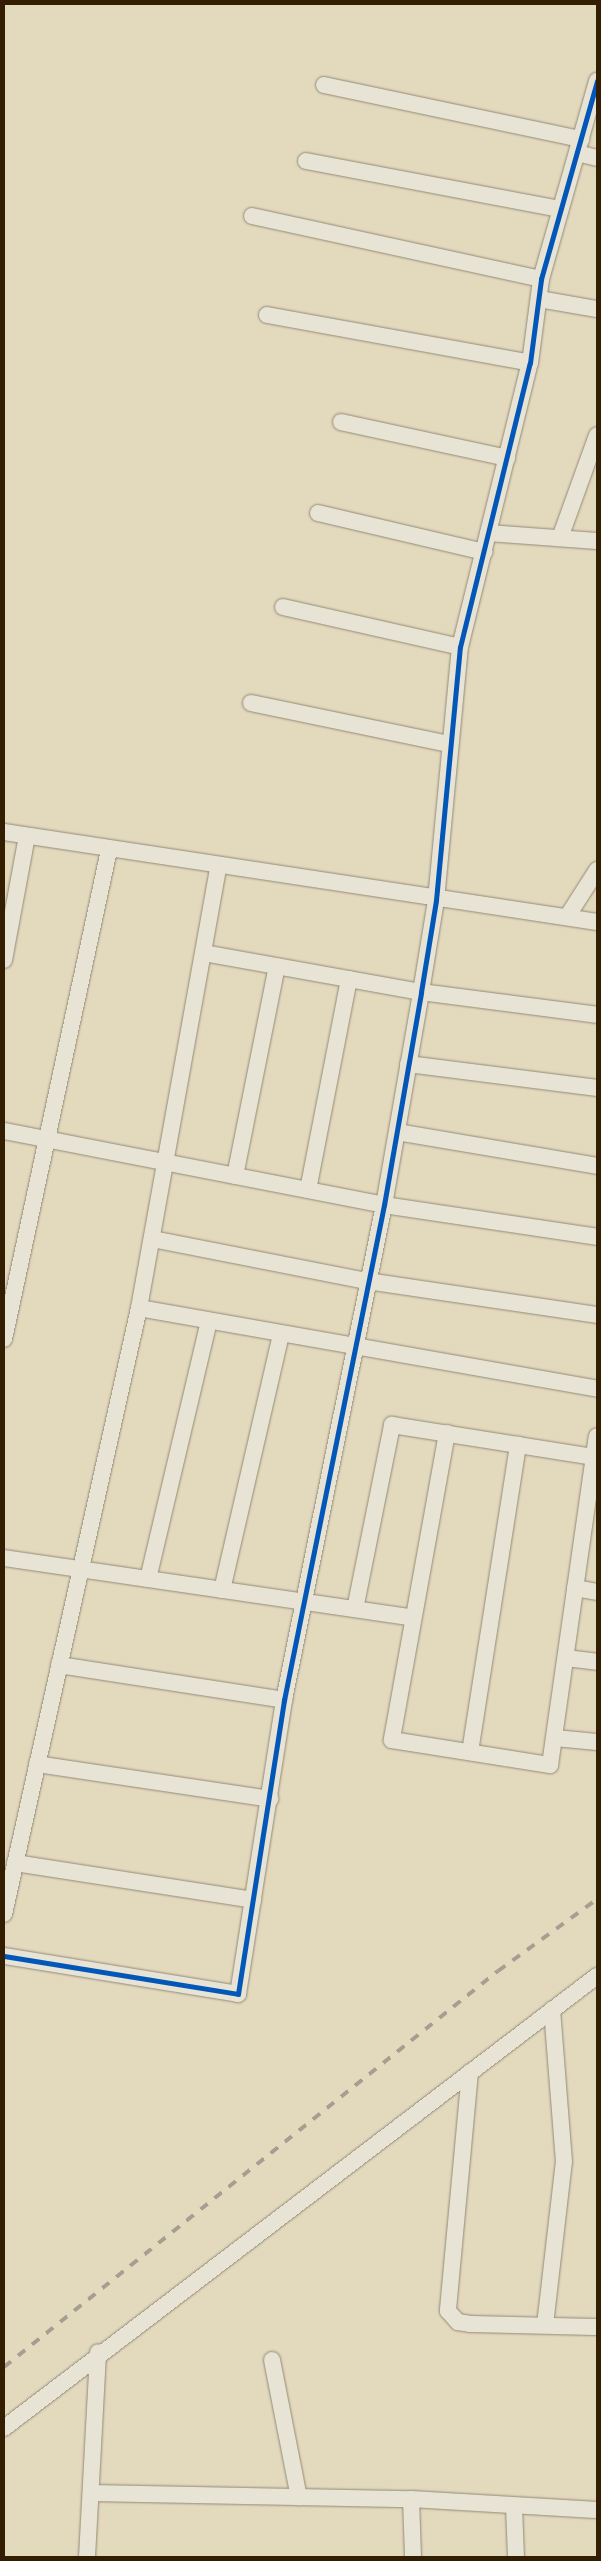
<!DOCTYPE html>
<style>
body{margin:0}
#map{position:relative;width:601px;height:2561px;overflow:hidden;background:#e3d9bd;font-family:Alegreya,serif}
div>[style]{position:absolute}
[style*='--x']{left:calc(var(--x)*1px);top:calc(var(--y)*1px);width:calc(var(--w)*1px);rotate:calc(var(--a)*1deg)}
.roads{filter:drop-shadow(0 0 1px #938a77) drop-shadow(0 0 1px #938a77)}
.street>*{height:16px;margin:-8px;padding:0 8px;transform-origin:8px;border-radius:8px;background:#e7e3d5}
.rail>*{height:4px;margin-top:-2px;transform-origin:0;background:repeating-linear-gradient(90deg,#a59e91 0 9px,transparent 0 18px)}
.cycleway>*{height:5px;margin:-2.5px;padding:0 2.5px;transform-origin:2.5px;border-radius:2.5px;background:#0057b8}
span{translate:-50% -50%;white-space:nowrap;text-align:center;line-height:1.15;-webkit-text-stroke:4.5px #f7ecca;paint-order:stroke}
.frame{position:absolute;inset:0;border:5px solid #331e01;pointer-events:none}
</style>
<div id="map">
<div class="roads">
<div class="street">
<div style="--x:324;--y:85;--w:263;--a:11.9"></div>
<div style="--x:577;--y:153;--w:21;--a:14"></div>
<div style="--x:306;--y:161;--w:259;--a:10.7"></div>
<div style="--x:252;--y:216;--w:296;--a:12.3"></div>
<div style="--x:539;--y:299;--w:59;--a:9.8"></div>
<div style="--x:267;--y:315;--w:267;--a:10.3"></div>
<div style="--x:341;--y:422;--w:170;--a:12.2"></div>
<div style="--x:318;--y:513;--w:171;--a:13.2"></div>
<div style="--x:488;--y:533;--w:109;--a:4.2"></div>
<div style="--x:560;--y:538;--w:109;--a:-70.2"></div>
<div style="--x:283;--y:607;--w:181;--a:12.7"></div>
<div style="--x:251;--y:703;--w:202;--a:11.7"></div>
<div style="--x:4;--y:832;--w:600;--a:8.63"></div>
<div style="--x:567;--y:917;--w:56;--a:-57.4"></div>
<div style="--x:204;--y:953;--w:220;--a:10.2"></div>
<div style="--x:421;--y:992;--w:177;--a:7.4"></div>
<div style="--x:4;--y:960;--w:126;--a:-79.5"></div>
<div style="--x:408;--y:1064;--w:191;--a:7.2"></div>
<div style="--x:4;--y:1131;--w:387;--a:11"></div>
<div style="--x:384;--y:1205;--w:215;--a:8.5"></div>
<div style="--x:397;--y:1132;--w:203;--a:9.6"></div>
<div style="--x:235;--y:1176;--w:214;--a:-78.7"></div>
<div style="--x:308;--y:1190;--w:215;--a:-79"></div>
<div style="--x:152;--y:1239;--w:219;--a:11.1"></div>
<div style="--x:367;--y:1281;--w:232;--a:8.4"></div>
<div style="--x:139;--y:1308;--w:465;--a:10"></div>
<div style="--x:4;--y:1339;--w:500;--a:-77.88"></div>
<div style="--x:447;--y:1433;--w:312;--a:100.2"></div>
<div style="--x:392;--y:1740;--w:160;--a:9"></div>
<div style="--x:550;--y:1765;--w:332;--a:-81.9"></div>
<div style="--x:4;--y:1558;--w:413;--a:8.3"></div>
<div style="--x:148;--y:1579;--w:265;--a:-76.7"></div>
<div style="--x:575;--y:1588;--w:22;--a:10"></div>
<div style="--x:222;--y:1590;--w:263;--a:-77"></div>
<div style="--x:355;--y:1609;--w:188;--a:-78.6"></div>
<div style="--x:392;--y:1425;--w:205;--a:9"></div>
<div style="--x:566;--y:1658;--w:31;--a:7"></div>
<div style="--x:59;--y:1665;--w:228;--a:8.8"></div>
<div style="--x:555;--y:1738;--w:42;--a:5.4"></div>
<div style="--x:470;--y:1752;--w:311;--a:-81.1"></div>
<div style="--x:37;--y:1764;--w:236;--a:8.5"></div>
<div style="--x:15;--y:1863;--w:241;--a:8.8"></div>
<div style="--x:4;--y:1914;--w:621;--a:-77.44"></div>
<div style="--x:139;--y:1308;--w:448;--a:-79.8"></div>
<div style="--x:4;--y:1956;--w:237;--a:9.2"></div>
<div style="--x:238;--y:1994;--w:298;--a:-81.1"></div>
<div style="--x:284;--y:1700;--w:505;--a:-78.58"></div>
<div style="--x:384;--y:1205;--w:216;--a:-80.1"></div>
<div style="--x:421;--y:992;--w:93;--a:-80.7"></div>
<div style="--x:436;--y:900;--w:254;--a:-84.6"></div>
<div style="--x:460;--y:647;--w:292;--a:-76.2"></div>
<div style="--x:530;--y:363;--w:85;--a:-82.5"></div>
<div style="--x:541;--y:279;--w:206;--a:-74.2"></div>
<div style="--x:470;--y:2072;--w:240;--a:95.3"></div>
<div style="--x:448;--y:2311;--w:15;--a:48"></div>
<div style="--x:458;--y:2322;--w:12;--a:9"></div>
<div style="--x:470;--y:2324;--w:127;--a:1.4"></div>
<div style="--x:545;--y:2325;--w:164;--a:-83.4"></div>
<div style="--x:564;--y:2162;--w:153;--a:-94.5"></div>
<div style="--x:272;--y:2360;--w:140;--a:78.9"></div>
<div style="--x:4;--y:2428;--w:746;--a:-37.32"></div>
<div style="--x:91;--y:2493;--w:320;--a:1.1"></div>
<div style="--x:411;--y:2499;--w:186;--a:3.4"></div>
<div style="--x:411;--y:2499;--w:58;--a:88"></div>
<div style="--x:514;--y:2507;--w:50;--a:87.7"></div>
<div style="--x:87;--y:2557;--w:205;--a:-86.9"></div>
</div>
</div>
<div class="rail">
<div style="--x:4;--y:2367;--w:633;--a:-38.72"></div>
<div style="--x:498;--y:1971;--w:122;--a:-36"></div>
</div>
<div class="cycleway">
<div style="--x:4;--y:1956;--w:237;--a:9.2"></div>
<div style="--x:238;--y:1994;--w:298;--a:-81.1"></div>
<div style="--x:284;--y:1700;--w:505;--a:-78.58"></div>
<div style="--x:384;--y:1205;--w:216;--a:-80.1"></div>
<div style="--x:421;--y:992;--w:93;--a:-80.7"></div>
<div style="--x:436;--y:900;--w:254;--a:-84.6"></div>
<div style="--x:460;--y:647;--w:292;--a:-76.2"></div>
<div style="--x:530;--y:363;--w:85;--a:-82.5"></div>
<div style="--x:541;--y:279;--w:206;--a:-74.2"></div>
</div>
<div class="frame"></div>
</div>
